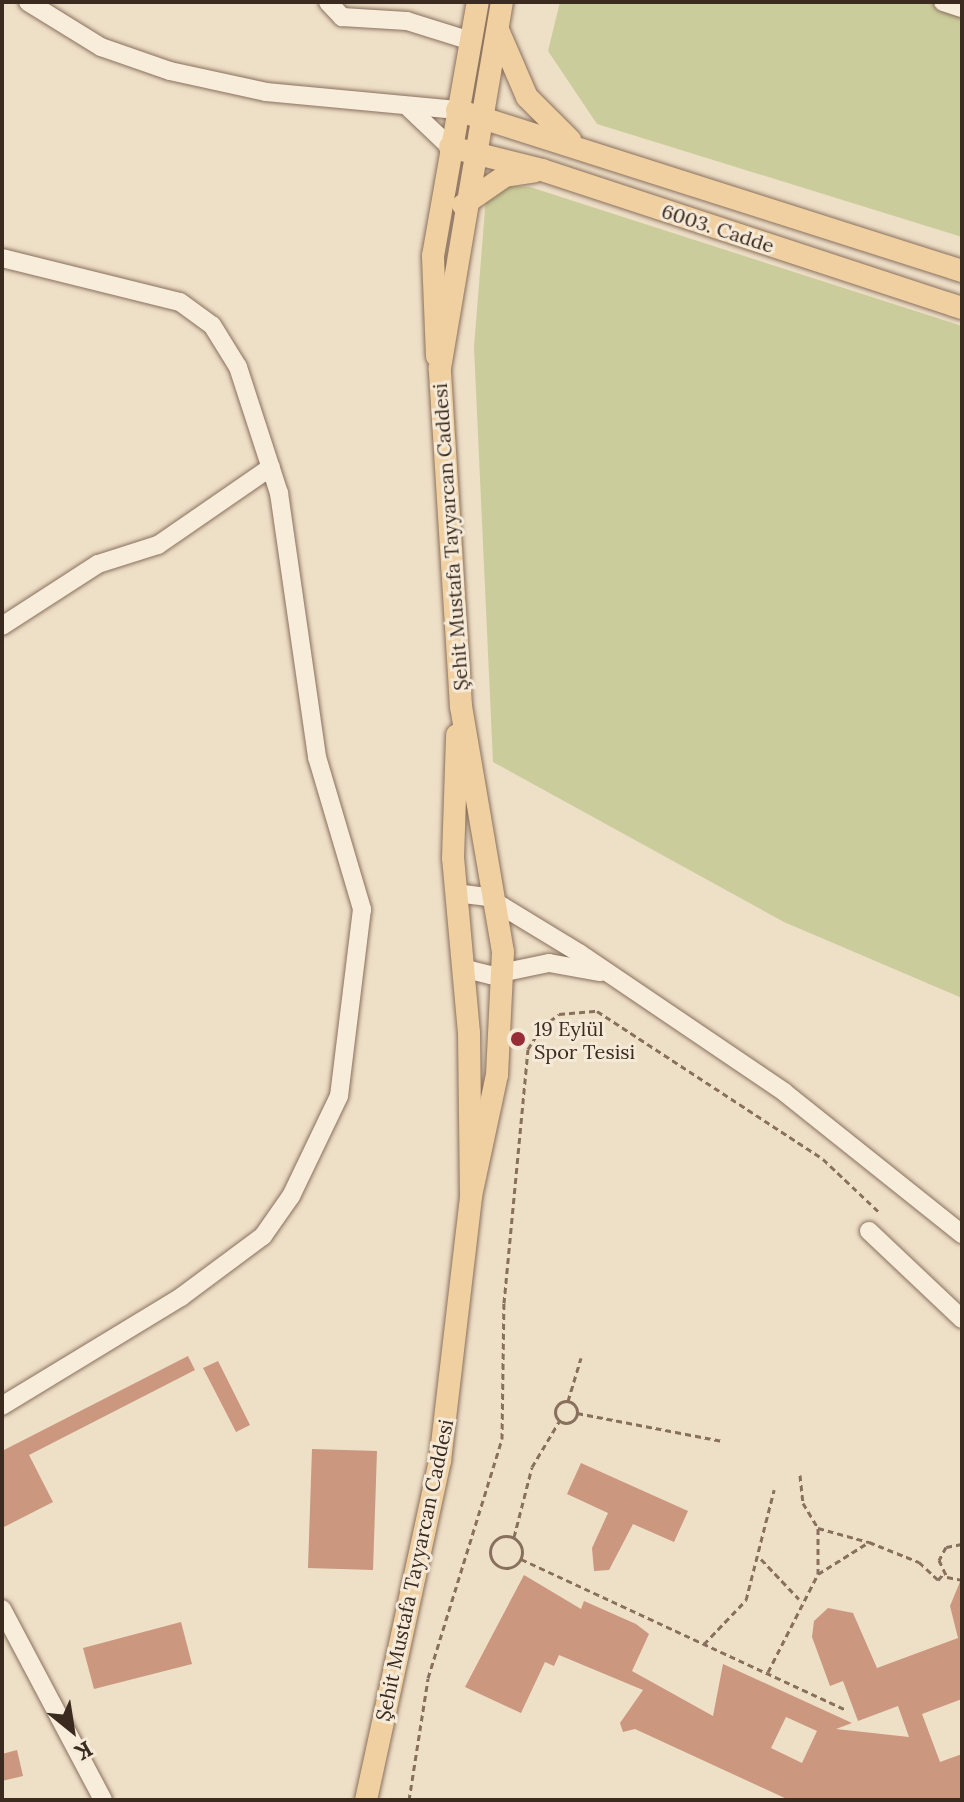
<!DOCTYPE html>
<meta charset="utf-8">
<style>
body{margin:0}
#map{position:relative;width:964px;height:1802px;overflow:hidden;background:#eedfc7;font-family:Lora,serif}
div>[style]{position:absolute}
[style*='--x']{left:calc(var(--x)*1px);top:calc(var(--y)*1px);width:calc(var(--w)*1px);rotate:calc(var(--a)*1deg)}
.green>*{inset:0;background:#cbcc9b}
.building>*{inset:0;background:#cb977e}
.path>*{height:3px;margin-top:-1.5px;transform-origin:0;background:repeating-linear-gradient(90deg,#89705d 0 6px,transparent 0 10px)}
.path>.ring{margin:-1.5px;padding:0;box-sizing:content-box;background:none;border:3px solid #89705d;border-radius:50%}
.roads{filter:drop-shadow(0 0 2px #89705d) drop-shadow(0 0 2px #89705d)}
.minor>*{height:18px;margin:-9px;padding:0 9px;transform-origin:9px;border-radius:9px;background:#f8eddb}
.major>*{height:22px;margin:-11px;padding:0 11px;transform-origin:11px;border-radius:11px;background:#f0cfa0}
.dots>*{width:22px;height:22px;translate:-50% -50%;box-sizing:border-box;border:4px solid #f5ead7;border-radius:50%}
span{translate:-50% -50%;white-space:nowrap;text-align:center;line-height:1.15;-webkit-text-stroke:6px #f5ead7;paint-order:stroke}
.street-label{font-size:20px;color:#3a2a20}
.poi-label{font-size:20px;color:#3a2a20}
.left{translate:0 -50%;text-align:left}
.frame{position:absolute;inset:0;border:4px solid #3a2a20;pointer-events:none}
.north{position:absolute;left:32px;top:1690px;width:80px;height:80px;-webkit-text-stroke:6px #f5ead7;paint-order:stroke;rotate:150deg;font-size:22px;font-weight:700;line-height:32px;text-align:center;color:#3a2a20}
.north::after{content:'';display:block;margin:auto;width:28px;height:36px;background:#3a2a20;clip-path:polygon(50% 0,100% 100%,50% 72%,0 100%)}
</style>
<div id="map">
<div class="green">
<div style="clip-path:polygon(560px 2px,962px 2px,962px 237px,597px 124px,548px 51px)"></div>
<div style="clip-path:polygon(506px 186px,530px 187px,962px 326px,962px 998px,784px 922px,493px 762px,474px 347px,486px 197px)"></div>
</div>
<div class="building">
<div style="clip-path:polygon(188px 1356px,195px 1370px,29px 1455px,53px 1502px,2px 1528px,2px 1451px)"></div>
<div style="clip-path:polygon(218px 1361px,250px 1425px,236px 1432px,203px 1368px)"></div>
<div style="clip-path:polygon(312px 1449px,377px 1451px,373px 1570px,308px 1568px)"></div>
<div style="clip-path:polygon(581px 1463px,688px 1511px,674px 1542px,633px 1524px,609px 1570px,594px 1571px,592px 1548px,608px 1513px,567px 1494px)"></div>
<div style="clip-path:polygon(evenodd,524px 1575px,581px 1609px,584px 1601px,636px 1624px,649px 1634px,632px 1671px,713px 1716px,723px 1664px,852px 1723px,836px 1729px,909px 1737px,898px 1706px,858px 1721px,843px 1681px,830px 1686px,812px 1637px,814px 1621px,828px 1608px,853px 1613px,877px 1668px,958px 1638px,950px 1606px,962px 1577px,962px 1699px,922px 1714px,940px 1762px,962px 1754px,962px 1800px,789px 1800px,635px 1729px,623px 1732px,620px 1723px,643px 1690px,559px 1655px,554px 1666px,545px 1662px,521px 1713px,465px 1687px,524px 1575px,786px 1717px,817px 1731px,802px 1763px,771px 1748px,786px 1717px)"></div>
<div style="clip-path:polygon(181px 1622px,192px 1664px,94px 1689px,83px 1648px)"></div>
<div style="clip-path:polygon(17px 1750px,23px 1776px,2px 1781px,2px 1754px)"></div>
</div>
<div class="path">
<div style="--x:568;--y:1401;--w:45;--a:-73.2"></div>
<div class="ring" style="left:555px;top:1401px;width:19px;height:19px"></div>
<div style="--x:577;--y:1413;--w:148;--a:10.9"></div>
<div style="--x:800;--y:1475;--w:28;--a:84"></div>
<div style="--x:803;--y:1503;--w:29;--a:59"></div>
<div style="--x:818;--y:1528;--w:53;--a:15.4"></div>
<div class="ring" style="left:490px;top:1536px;width:29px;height:29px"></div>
<div style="--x:514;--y:1537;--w:72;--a:-75.6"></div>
<div style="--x:532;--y:1467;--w:55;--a:-59.2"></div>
<div style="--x:962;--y:1544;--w:16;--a:169"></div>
<div style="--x:946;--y:1547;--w:15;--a:118"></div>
<div style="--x:939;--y:1560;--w:19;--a:65"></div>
<div style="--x:947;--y:1577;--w:15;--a:11"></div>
<div style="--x:521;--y:1559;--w:359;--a:24.9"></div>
<div style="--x:761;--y:1559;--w:55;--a:46.5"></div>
<div style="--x:818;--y:1574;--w:46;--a:-90"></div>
<div style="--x:704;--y:1644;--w:61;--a:-46.3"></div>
<div style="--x:746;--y:1600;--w:114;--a:-75.7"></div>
<div style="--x:768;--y:1672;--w:110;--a:-63"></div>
<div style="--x:818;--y:1574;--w:60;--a:-32.1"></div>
<div style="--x:869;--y:1542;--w:54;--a:21.8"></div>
<div style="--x:919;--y:1562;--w:26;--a:43"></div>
<div style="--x:938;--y:1580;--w:9;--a:-49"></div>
<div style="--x:409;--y:1800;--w:123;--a:-81.1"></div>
<div style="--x:428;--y:1678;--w:250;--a:-72.8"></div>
<div style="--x:502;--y:1439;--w:136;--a:-89.2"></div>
<div style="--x:504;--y:1303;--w:255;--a:-84.6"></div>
<div style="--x:528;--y:1049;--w:26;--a:-58"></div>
<div style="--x:542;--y:1027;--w:21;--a:-37"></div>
<div style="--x:559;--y:1014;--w:38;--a:-5"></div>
<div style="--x:597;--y:1011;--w:270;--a:33.2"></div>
<div style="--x:823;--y:1159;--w:76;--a:43.4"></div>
</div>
<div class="roads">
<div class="minor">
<div style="--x:28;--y:2;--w:86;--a:31.7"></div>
<div style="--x:101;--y:47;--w:73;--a:19.2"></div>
<div style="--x:170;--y:71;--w:98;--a:12.3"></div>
<div style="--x:266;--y:92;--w:192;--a:5.4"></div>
<div style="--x:328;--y:2;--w:21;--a:47"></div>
<div style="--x:342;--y:17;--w:65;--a:3.5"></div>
<div style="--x:407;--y:21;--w:67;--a:17.4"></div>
<div style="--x:943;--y:2;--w:20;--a:18"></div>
<div style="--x:409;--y:108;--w:57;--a:43.6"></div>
<div style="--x:2;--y:258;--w:183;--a:13.9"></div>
<div style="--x:180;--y:302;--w:39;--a:36"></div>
<div style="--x:212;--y:325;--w:49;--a:58.2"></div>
<div style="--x:238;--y:367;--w:133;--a:72"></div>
<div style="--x:279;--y:493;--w:267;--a:81.8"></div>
<div style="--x:317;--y:757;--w:159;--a:73.5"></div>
<div style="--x:362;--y:909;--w:188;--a:97"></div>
<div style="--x:339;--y:1096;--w:111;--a:115.6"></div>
<div style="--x:291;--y:1196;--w:49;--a:125"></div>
<div style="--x:263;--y:1236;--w:102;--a:143.4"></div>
<div style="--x:181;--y:1297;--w:210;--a:148.7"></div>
<div style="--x:2;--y:626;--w:114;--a:-32.9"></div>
<div style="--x:98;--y:564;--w:63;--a:-17.6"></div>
<div style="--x:158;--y:545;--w:137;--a:-34.6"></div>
<div style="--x:455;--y:893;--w:32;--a:7"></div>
<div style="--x:487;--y:897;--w:108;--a:31.3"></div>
<div style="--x:579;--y:953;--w:248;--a:34.1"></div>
<div style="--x:784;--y:1092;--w:228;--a:38.6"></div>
<div style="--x:462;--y:968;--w:30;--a:14"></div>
<div style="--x:491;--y:975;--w:59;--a:-11.7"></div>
<div style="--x:549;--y:963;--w:52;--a:10"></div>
<div style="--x:869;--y:1231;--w:128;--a:43.4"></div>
<div style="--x:2;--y:1609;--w:216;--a:62.1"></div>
</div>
<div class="major">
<div style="--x:498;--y:30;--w:73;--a:66.6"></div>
<div style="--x:527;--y:97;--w:61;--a:45"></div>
<div style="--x:457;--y:110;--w:530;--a:17.68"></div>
<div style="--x:450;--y:147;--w:95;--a:14"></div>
<div style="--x:542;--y:170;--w:442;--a:18.2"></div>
<div style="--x:463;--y:205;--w:51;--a:-34.6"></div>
<div style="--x:505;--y:176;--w:30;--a:-9"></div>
<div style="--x:437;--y:356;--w:100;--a:-92.3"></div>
<div style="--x:433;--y:256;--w:258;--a:-80"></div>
<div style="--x:471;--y:1196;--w:124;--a:-77.9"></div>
<div style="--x:497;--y:1075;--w:123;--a:-87.2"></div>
<div style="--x:503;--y:952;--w:250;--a:-99.7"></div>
<div style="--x:461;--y:706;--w:339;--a:-93.6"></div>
<div style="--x:440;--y:368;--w:371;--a:-80.4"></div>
<div style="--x:366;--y:1800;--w:347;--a:-77.7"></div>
<div style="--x:440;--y:1461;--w:267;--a:-83.3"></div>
<div style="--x:471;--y:1196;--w:163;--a:-90.7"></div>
<div style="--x:469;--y:1033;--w:176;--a:-95.2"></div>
<div style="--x:453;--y:858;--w:123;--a:-88.1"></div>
</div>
</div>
<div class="dots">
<div style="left:518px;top:1039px;background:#982d38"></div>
</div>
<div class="street-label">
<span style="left:718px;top:228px;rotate:18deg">6003. Cadde</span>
<span style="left:450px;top:537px;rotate:-94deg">Şehit Mustafa Tayyarcan Caddesi</span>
<span style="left:414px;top:1570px;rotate:-78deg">Şehit Mustafa Tayyarcan Caddesi</span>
</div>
<div class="poi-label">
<span class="left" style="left:534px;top:1040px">19 Eylül<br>Spor Tesisi</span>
</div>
<div class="frame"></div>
<div class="north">K</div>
</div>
